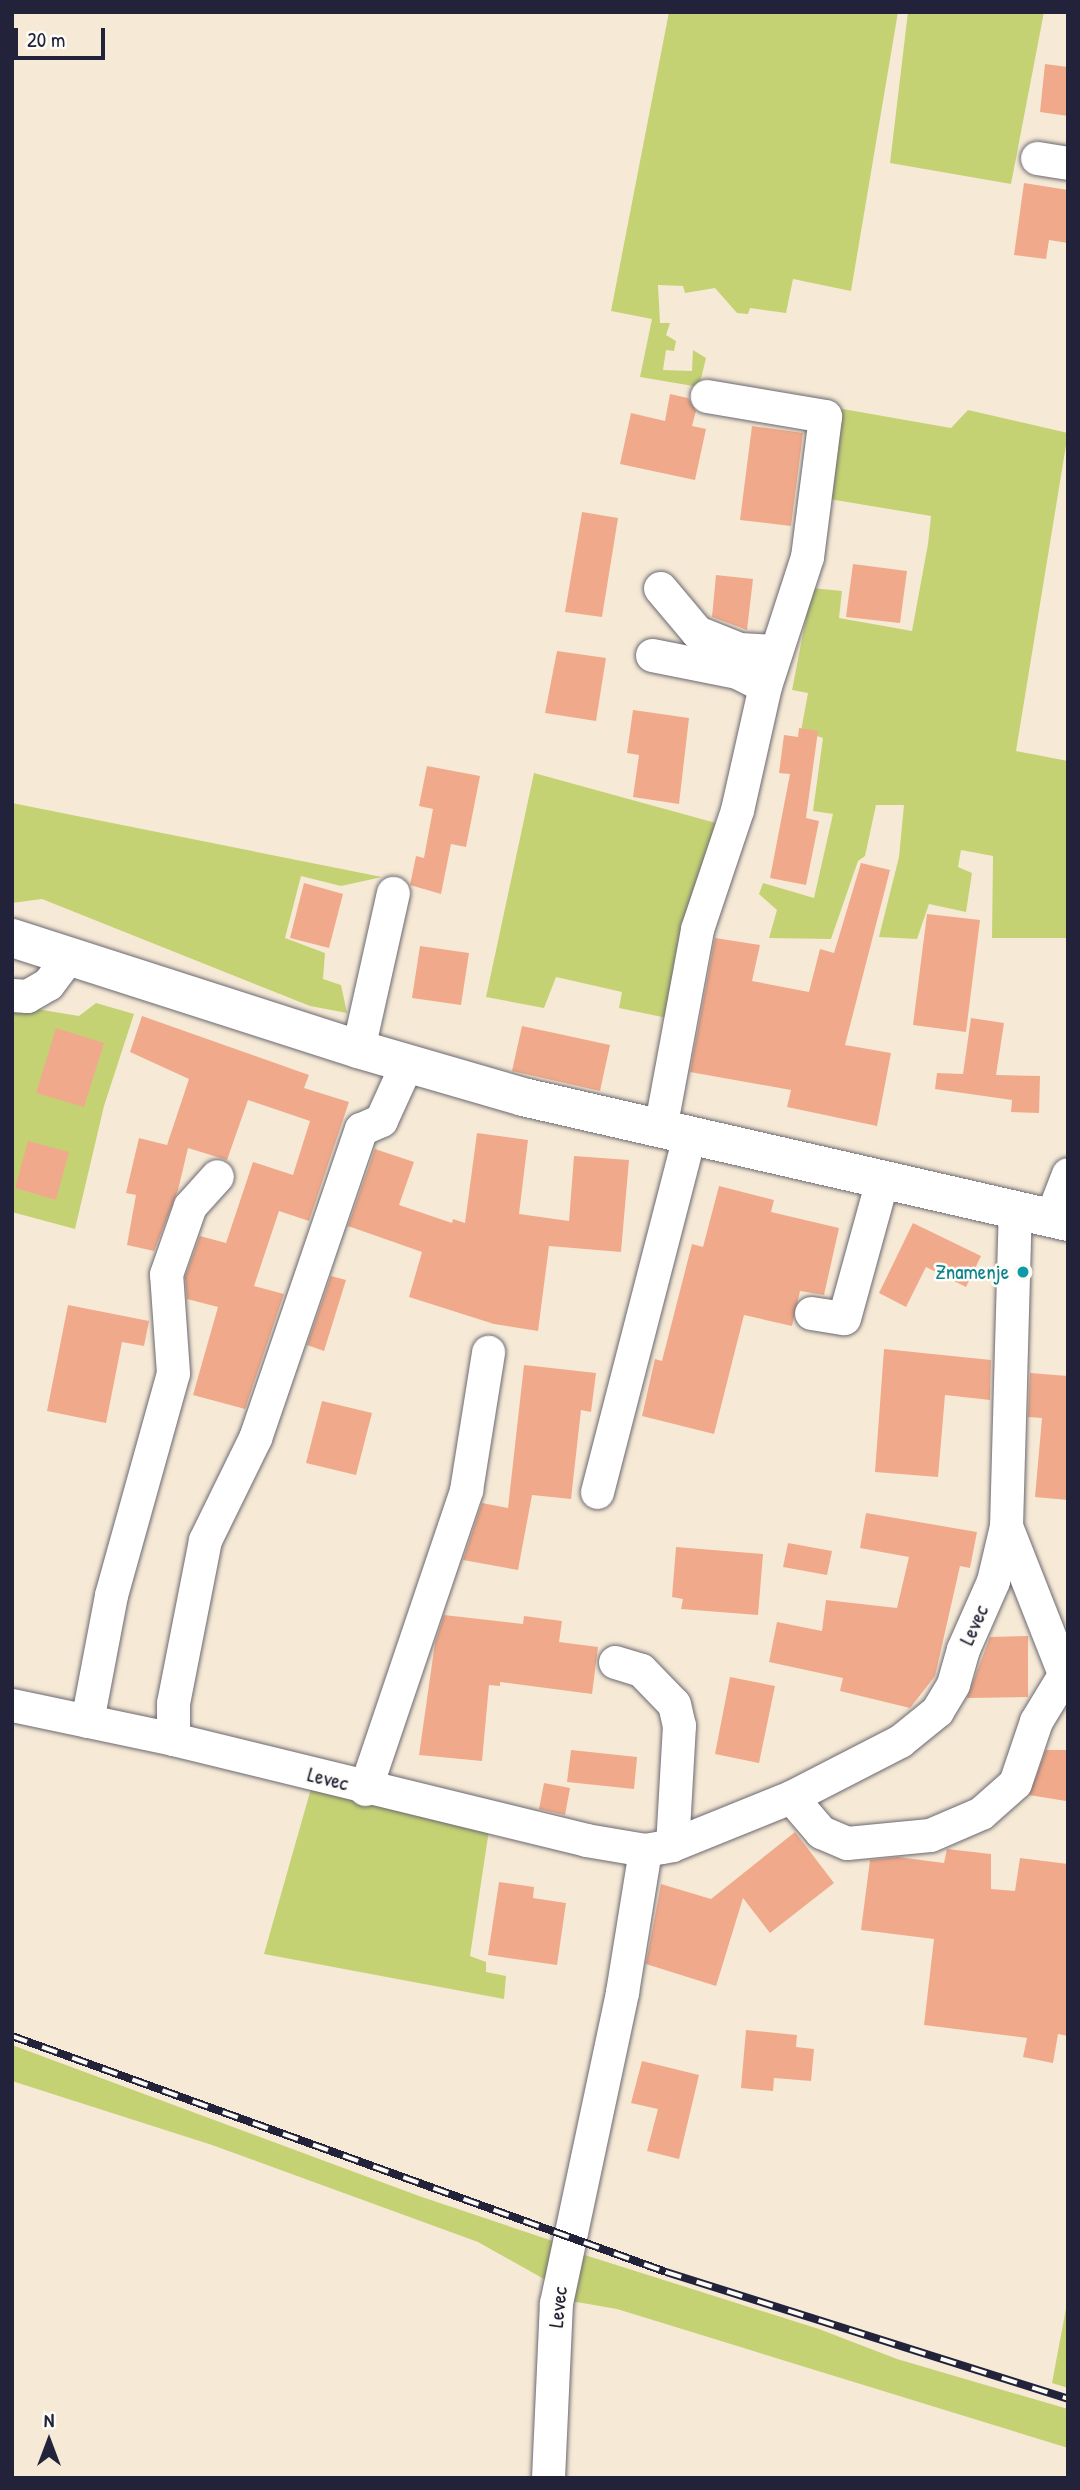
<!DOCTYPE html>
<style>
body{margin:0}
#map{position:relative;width:1080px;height:2490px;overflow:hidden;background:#f6ead6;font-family:"Patrick Hand",sans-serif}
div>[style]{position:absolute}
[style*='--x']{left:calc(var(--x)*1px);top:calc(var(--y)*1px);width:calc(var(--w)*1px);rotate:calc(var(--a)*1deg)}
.green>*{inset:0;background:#c5d274}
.building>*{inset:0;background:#f0aa8b}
.roads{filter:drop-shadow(0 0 2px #6c6871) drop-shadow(0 0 2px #6c6871)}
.minor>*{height:33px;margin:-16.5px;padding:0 16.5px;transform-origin:16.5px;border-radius:16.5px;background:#fff}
.major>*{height:38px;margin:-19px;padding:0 19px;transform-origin:19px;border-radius:19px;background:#fff}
.rail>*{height:8px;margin-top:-4px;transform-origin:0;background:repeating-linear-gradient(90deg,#fdfcf7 0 16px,#22223b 0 32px);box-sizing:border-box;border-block:2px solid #22223b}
.dots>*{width:19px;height:19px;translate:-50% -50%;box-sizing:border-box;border:4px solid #fdfcf7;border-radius:50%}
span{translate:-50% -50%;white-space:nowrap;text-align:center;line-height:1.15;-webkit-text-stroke:5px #fdfcf7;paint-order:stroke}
.culture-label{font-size:21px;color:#0d838f}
.right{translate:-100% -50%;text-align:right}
.street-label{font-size:21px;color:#22223b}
.frame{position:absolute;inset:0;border:14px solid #22223b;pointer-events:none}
.north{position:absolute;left:14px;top:2406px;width:70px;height:70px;-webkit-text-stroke:5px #fdfcf7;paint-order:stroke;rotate:0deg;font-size:19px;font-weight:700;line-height:28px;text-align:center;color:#22223b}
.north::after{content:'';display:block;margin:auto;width:24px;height:32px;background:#22223b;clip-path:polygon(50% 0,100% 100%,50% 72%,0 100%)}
.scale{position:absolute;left:14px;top:28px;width:91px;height:32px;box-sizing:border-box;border:4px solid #22223b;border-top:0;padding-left:9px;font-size:21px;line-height:24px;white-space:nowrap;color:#22223b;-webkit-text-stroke:5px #fdfcf7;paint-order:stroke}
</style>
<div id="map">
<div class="green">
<div style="clip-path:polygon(669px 12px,898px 12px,851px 291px,793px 279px,786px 313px,750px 308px,748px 314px,737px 313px,715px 288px,685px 293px,683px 286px,658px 285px,660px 323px,670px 323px,666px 335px,676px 341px,674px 351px,666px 350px,663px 370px,692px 371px,693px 350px,706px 358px,699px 387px,640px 377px,652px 319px,611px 311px)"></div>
<div style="clip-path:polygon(908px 12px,1044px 12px,1011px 184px,890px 163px)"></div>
<div style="clip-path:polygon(837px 408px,951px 428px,968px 410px,1068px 433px,1016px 751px,1068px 761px,1068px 938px,992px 938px,993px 856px,961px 850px,958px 867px,972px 873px,966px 912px,929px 904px,917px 939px,879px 937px,899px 857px,904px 805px,876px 805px,865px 856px,858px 861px,831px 939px,769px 938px,777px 910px,759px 894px,763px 883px,814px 898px,833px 814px,813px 811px,823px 738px,801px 731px,808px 693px,792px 690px,812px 588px,842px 591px,839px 618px,912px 631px,928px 544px,931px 516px,823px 498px)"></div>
<div style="clip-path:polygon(534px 773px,716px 823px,667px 1018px,619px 1008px,622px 992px,556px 977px,544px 1008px,486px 997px)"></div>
<div style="clip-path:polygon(12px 803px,382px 877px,341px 886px,301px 876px,285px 938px,325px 953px,323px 979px,341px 985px,347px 1013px,310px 1006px,42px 899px,12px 903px)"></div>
<div style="clip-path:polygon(96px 1003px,134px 1014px,104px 1106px,75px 1229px,12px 1212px,12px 1005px,79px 1016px)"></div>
<div style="clip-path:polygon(312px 1785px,489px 1830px,470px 1956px,486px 1962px,486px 1972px,506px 1976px,504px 1999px,264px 1954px)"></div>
<div style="clip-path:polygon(12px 2045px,419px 2196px,559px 2243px,551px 2283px,478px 2242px,212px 2145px,12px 2081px)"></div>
<div style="clip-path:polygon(572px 2251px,819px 2329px,897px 2359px,1068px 2409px,1068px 2448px,617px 2309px,571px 2301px)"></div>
<div style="clip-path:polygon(1068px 2298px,1068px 2388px,1052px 2383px)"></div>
</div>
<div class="building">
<div style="clip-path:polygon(1045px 64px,1068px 67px,1068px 116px,1040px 112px)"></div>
<div style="clip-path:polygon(1024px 183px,1068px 190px,1068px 243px,1049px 240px,1046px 259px,1014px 255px)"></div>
<div style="clip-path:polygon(670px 394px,688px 398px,696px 411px,692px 426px,706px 429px,695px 480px,620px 464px,631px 413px,665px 421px)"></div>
<div style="clip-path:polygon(752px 426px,803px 433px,791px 526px,740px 520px)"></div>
<div style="clip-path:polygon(582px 512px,618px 518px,602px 617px,565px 612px)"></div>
<div style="clip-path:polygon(853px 564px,907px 571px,900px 623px,846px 617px)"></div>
<div style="clip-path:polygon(716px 575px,753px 579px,747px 630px,712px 617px)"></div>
<div style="clip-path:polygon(557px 651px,606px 658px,596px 721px,545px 713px)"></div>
<div style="clip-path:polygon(633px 710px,689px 718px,679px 804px,633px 797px,639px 755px,627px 753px)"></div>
<div style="clip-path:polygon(799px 728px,818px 731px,806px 818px,819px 821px,806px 885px,770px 878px,790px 774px,779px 773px,784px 735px,798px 737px)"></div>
<div style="clip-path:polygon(427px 766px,480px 776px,466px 847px,451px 844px,441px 894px,410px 885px,416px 856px,424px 858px,433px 809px,419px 806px)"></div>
<div style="clip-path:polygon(861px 863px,890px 870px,845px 1045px,891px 1053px,877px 1126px,787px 1107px,791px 1090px,690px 1072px,715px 938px,760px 945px,752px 981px,809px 992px,820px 949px,834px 953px)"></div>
<div style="clip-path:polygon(304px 883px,343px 894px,329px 948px,290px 938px)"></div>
<div style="clip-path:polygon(927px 914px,980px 920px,966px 1032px,913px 1025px)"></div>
<div style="clip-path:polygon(420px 946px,469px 953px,461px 1005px,412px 998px)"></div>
<div style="clip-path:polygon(142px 1016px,309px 1075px,304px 1088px,349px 1102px,309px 1221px,279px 1211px,254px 1286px,284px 1294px,245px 1409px,193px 1395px,218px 1307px,187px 1299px,185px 1277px,200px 1236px,226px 1243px,253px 1162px,293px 1175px,310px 1121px,248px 1100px,227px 1160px,188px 1148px,178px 1190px,154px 1251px,127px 1245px,136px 1195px,126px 1193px,139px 1138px,167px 1145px,189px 1079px,130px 1052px)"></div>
<div style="clip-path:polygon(971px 1018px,1004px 1023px,996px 1075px,1040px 1076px,1039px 1113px,1011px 1112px,1012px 1100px,935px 1089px,937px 1073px,963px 1074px)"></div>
<div style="clip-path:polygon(522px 1026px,610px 1045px,600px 1091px,512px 1071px)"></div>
<div style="clip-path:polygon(56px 1028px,104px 1043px,84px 1107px,36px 1093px)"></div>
<div style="clip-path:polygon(477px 1133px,528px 1140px,519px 1214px,569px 1221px,574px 1156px,629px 1160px,621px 1252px,549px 1246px,538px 1331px,494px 1324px,409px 1297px,422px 1252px,348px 1226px,375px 1149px,414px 1162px,399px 1205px,452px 1223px,453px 1219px,465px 1223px)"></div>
<div style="clip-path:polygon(28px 1141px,69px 1152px,56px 1200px,15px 1188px)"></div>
<div style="clip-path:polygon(719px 1186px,774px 1200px,771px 1212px,839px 1228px,824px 1295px,800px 1291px,792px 1326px,744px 1315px,714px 1434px,642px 1416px,655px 1359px,662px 1361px,692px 1244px,703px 1247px)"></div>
<div style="clip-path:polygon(913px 1223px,981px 1256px,966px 1287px,926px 1267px,906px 1307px,879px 1293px)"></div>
<div style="clip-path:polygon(331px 1276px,346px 1280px,324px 1351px,307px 1345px)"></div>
<div style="clip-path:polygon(68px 1305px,149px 1321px,144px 1346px,122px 1342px,106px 1423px,47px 1411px)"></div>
<div style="clip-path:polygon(884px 1349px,991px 1360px,990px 1400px,945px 1395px,938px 1477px,875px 1472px)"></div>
<div style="clip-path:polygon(524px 1365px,596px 1373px,591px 1412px,581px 1410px,571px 1499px,532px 1495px,518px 1570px,463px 1560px,482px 1503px,508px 1508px)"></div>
<div style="clip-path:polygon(1030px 1373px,1068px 1376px,1068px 1500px,1035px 1497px,1042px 1418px,1028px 1417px)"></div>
<div style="clip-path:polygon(322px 1401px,372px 1413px,356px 1475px,306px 1463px)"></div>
<div style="clip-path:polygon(866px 1513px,977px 1532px,970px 1568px,960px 1566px,935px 1676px,910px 1708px,840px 1691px,843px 1678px,769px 1662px,777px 1622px,822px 1631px,826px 1600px,897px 1608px,909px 1557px,860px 1548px)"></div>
<div style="clip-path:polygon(788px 1543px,832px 1551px,827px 1575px,783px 1567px)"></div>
<div style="clip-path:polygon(676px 1547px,763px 1554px,758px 1615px,681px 1609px,683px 1599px,672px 1597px)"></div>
<div style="clip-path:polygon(444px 1615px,523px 1624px,524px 1616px,562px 1621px,559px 1642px,598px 1647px,592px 1694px,500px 1682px,500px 1686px,489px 1685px,482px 1761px,419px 1755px,435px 1643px)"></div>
<div style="clip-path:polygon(1028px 1636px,1028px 1697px,967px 1698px,990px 1637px)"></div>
<div style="clip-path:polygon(730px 1677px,775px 1686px,759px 1763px,715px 1754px)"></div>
<div style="clip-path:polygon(571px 1750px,637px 1757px,634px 1789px,567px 1782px)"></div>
<div style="clip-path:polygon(1046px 1750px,1068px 1750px,1066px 1801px,1029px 1795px)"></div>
<div style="clip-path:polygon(544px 1783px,570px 1788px,565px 1815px,539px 1809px)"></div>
<div style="clip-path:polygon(795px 1832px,834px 1883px,770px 1933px,743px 1898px,716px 1986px,646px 1964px,661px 1884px,711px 1899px)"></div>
<div style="clip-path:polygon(947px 1849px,991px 1854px,991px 1889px,1015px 1891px,1020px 1858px,1068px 1864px,1068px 2036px,1058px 2034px,1053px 2063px,1023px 2057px,1027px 2038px,924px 2025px,934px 1939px,861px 1930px,870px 1860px,898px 1857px,944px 1863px)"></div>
<div style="clip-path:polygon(499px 1882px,534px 1887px,533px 1898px,566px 1903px,557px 1965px,488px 1955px)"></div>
<div style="clip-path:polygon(746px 2030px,797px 2035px,796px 2047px,814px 2049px,811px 2081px,774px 2078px,773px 2091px,741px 2088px)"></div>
<div style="clip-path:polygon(642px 2061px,699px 2075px,679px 2159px,647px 2151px,658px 2109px,631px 2103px)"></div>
</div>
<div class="roads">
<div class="minor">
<div style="--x:1037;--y:158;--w:31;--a:9"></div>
<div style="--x:660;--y:588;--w:57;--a:49.9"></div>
<div style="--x:697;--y:632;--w:45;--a:22"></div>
<div style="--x:739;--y:649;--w:36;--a:3"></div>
<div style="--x:652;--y:655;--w:87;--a:11.3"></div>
<div style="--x:737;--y:672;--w:31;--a:27"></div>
<div style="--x:12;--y:995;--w:15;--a:4"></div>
<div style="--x:27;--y:996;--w:24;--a:-30"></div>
<div style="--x:48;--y:984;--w:34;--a:-53"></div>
<div style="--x:358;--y:1049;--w:160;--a:-77.4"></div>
<div style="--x:660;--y:1129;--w:203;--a:-79.5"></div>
<div style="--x:697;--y:929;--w:126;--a:-71.4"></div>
<div style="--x:737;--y:810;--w:127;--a:-77.3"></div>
<div style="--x:765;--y:686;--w:136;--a:-72"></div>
<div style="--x:807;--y:557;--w:142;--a:-82.7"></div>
<div style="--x:825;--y:416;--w:120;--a:-170.4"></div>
<div style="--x:1051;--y:1218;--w:47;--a:-68.9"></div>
<div style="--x:811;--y:1313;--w:33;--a:9"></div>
<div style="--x:844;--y:1318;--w:143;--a:-74.6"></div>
<div style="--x:597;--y:1492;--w:368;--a:-75.5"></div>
<div style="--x:1006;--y:1526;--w:169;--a:68.5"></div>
<div style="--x:615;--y:1662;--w:27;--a:17"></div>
<div style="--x:641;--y:1670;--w:47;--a:45.9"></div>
<div style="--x:674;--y:1704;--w:22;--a:77"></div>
<div style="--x:679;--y:1725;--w:120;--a:93.3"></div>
<div style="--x:12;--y:1705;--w:165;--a:11.9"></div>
<div style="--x:173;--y:1739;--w:425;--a:13.7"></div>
<div style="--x:586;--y:1840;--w:60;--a:9.6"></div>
<div style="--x:645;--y:1850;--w:27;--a:-10"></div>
<div style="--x:672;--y:1845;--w:128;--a:-22"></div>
<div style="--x:791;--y:1797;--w:123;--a:-27.2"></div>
<div style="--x:900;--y:1741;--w:48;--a:-39"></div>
<div style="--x:937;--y:1711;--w:31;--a:-59"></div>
<div style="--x:953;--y:1684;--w:36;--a:-74"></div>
<div style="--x:963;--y:1649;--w:74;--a:-66.2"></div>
<div style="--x:993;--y:1581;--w:57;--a:-76.7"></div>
<div style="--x:1006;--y:1526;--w:316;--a:-88.4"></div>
<div style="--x:87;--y:1721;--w:128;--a:-79.2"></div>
<div style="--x:111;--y:1595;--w:230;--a:-74.4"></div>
<div style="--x:173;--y:1373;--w:99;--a:-94"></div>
<div style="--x:166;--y:1274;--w:72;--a:-70.6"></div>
<div style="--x:190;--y:1206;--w:40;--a:-48"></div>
<div style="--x:173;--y:1739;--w:36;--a:-90"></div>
<div style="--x:173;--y:1703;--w:166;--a:-78.9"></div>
<div style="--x:205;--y:1540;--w:114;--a:-63.9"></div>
<div style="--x:255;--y:1438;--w:327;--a:-71.1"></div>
<div style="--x:361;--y:1129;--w:22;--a:-24"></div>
<div style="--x:381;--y:1120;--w:63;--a:-65.5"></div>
<div style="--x:365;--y:1789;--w:316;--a:-71.3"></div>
<div style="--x:466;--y:1490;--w:140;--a:-80.9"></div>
<div style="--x:791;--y:1797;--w:46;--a:49.4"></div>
<div style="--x:821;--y:1832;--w:28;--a:23"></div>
<div style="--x:847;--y:1843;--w:83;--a:-5.5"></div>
<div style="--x:930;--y:1835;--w:56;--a:-23.3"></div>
<div style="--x:981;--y:1813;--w:45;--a:-41.4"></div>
<div style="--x:1015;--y:1783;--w:65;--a:-71.3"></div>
<div style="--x:1036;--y:1721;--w:54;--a:-58.7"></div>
<div style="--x:548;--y:2478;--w:175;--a:-87.4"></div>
<div style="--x:556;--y:2303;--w:318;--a:-78"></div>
<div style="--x:622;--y:1992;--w:144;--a:-80.8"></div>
</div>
<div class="major">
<div style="--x:12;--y:938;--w:363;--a:17.8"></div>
<div style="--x:358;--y:1049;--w:172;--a:16.2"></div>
<div style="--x:523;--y:1097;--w:559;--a:12.92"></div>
</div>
</div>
<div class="rail">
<div style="--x:12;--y:2036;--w:695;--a:19.84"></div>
<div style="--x:666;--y:2272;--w:422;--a:17.5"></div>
</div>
<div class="dots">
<div style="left:1023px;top:1272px;background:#0f9aa8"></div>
</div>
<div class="culture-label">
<span class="right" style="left:1009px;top:1272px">Znamenje</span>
</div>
<div class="street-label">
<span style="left:974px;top:1625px;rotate:-66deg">Levec</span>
<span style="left:328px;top:1779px;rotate:14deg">Levec</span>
<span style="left:558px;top:2307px;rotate:-84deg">Levec</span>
</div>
<div class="frame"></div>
<div class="north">N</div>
<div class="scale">20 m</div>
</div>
